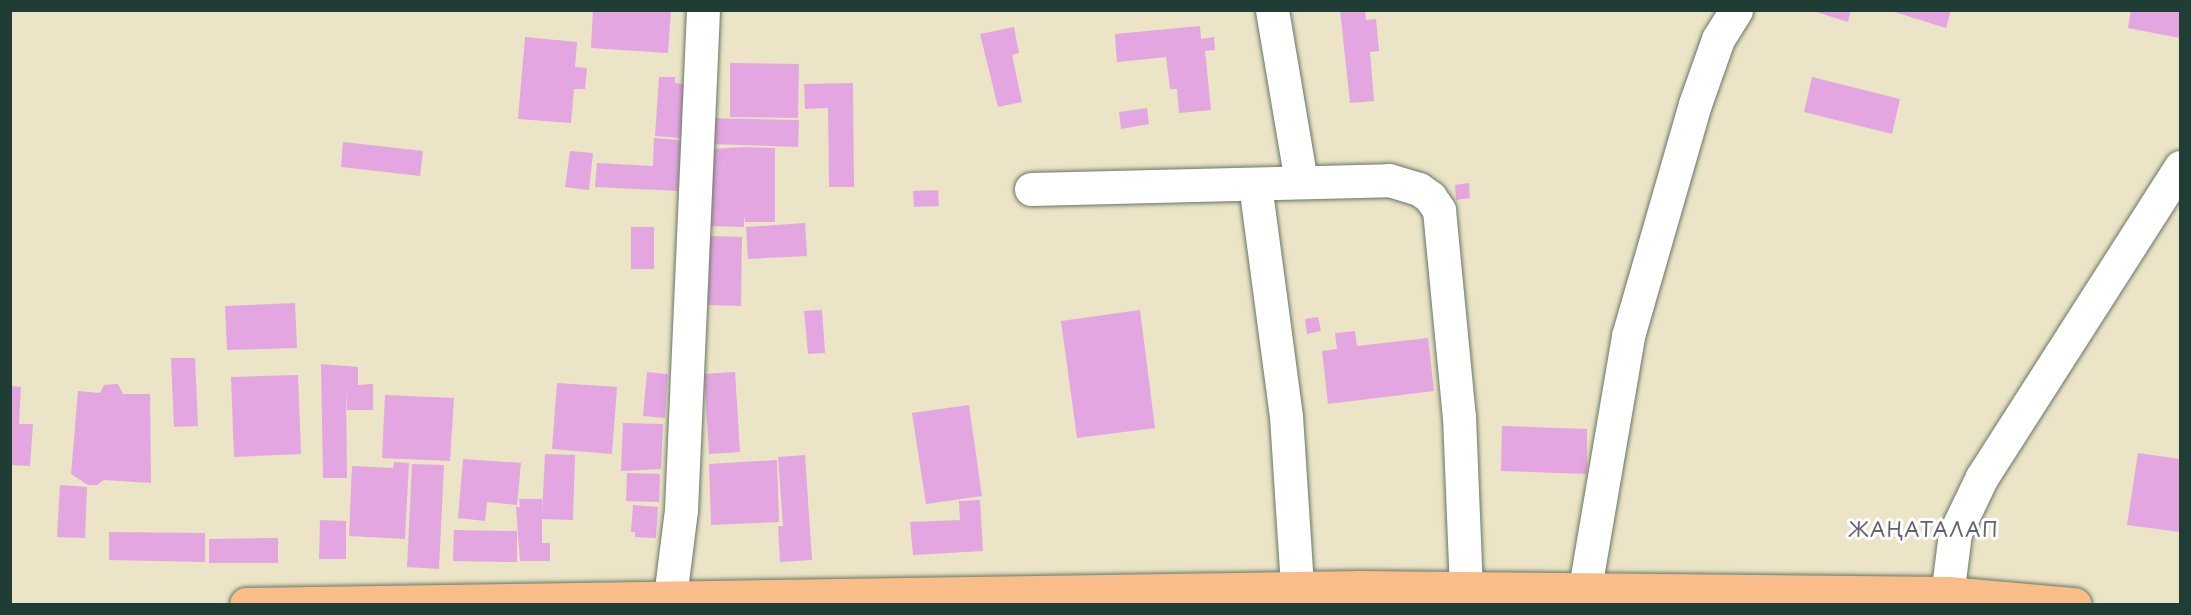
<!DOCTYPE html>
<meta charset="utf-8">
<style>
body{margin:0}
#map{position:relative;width:2191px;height:615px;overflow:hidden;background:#ece4c6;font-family:"Playpen Sans",sans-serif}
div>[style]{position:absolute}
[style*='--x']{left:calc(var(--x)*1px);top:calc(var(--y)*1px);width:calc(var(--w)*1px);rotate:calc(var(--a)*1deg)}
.building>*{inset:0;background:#e3a6e1}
.roads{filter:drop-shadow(0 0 2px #677767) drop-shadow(0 0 2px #677767)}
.minor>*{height:33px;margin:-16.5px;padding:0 16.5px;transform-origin:16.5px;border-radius:16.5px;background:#fff}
.major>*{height:33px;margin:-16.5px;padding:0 16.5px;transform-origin:16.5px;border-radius:16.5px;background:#f8bd89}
span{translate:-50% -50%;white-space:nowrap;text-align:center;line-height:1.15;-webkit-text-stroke:6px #fff;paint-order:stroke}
.quarter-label{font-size:20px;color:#646271;letter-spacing:1.5px}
.frame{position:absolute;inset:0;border:12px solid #1f3d34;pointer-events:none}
</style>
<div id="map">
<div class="building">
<div style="clip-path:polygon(593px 10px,671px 10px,668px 53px,591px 48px)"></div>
<div style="clip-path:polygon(1340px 10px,1365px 10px,1366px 20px,1376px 19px,1379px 51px,1370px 52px,1374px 101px,1350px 103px)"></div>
<div style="clip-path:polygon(1810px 10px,1851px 10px,1848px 22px)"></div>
<div style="clip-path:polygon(1888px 10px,1951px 10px,1946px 28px)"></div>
<div style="clip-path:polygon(2131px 10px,2180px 10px,2180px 38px,2128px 28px)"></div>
<div style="clip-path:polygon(1200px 26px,1201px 39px,1214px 37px,1215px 50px,1205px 51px,1211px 110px,1179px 113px,1177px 89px,1170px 89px,1166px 57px,1117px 62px,1115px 34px)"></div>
<div style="clip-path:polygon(1014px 27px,1019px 53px,1012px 55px,1022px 102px,998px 107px,980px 34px)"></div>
<div style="clip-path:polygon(525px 37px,577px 42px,575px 67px,587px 68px,585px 89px,574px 89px,571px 123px,518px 119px)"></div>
<div style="clip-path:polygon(730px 63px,799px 64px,798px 118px,730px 117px)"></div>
<div style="clip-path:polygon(659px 77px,675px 77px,675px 83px,684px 84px,681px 138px,655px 136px)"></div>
<div style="clip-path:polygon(1812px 77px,1900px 99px,1892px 134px,1804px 112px)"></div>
<div style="clip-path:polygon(853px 83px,854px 187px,829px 187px,828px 108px,805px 109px,804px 84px)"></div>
<div style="clip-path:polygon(1147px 108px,1149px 124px,1121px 129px,1119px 112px)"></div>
<div style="clip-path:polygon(710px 118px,799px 120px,798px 147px,709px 144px)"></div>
<div style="clip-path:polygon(654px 138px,681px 140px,678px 191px,595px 187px,597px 163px,653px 166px)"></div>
<div style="clip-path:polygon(343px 142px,423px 151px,420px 176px,341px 167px)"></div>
<div style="clip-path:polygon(744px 147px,775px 148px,775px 222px,745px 222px,744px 214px,744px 227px,711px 226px,712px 149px)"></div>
<div style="clip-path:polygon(570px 151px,593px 153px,589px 190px,565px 187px)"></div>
<div style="clip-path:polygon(1469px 183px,1470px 198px,1456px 200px,1455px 185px)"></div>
<div style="clip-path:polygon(938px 190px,939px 206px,914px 207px,913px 191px)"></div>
<div style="clip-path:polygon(805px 223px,807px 256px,748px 259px,746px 227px)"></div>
<div style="clip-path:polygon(631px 227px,654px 227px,654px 269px,631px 269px)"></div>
<div style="clip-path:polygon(709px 236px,742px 237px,741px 306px,708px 305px)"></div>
<div style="clip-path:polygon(295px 303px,297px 348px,227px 350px,225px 306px)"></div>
<div style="clip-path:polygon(822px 310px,825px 353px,808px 354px,804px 311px)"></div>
<div style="clip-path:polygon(1140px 310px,1155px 428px,1077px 438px,1061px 321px)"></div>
<div style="clip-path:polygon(1318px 317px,1321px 331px,1307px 334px,1305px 319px)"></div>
<div style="clip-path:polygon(1355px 331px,1357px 346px,1428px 338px,1434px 391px,1328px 404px,1322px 351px,1337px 349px,1335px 333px)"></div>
<div style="clip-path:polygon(171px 358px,195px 358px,198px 426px,174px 427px)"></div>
<div style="clip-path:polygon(321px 364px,358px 367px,358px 385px,373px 384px,373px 410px,347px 410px,346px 388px,347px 478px,323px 478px)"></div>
<div style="clip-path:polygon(647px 372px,668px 374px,665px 418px,643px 416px)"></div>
<div style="clip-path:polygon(735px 372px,740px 452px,709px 454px,704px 374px)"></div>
<div style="clip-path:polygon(298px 375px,301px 454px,234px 457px,231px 377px)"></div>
<div style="clip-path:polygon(557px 383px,617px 387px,612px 454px,552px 449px)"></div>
<div style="clip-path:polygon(118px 384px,123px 394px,150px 394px,151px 483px,104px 480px,97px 485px,88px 485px,71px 474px,78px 391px,100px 393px,104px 385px)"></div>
<div style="clip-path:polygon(10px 386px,21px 387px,19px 424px,33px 424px,30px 466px,10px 465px)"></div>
<div style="clip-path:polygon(385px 395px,454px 398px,450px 461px,382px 458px)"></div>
<div style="clip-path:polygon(969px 405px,982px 496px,926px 504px,912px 413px)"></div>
<div style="clip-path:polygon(623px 423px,663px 424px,661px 469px,621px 471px)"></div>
<div style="clip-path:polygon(1502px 426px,1587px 429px,1587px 474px,1501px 471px)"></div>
<div style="clip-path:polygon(2138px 453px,2180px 459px,2180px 532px,2127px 525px)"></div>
<div style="clip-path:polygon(545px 454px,575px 455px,573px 520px,542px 519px,542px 543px,550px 543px,550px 561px,520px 561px,516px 507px,520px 507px,519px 499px,542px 499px,542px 514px)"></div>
<div style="clip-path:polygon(805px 455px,812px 560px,780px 562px,778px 526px,783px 526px,778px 457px)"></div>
<div style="clip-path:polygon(463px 459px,521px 463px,517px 505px,487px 502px,485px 521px,458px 518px)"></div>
<div style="clip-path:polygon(777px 460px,779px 522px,711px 525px,709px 464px)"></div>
<div style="clip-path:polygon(394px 462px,409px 463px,405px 539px,349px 536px,352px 466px,393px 468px)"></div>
<div style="clip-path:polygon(412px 464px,444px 465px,439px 569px,407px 567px)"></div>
<div style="clip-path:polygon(627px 473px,660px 474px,659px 502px,626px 501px)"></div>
<div style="clip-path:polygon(60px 485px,87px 487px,85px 538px,57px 537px)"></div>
<div style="clip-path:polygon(980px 500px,983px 551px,913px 555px,910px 522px,960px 520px,959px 501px)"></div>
<div style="clip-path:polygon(633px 505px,658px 507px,656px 538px,635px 537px,635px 532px,631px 532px)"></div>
<div style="clip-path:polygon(320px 520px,346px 521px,346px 559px,319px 559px)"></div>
<div style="clip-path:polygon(454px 530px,517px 531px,517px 562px,453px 561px)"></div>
<div style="clip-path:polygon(109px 532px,205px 533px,205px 562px,109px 560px)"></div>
<div style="clip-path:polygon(278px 538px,278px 563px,209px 563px,209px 539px)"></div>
</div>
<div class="roads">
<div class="minor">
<div style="--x:1272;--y:10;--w:174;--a:80.4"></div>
<div style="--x:1255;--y:184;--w:234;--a:82.4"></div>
<div style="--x:1286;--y:416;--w:171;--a:86.3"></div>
<div style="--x:1031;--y:189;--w:358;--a:-1.4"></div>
<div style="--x:1389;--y:180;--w:31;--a:17"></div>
<div style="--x:1419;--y:189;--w:14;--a:36"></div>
<div style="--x:1430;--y:197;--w:16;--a:55"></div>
<div style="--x:1439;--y:210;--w:207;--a:84.5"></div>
<div style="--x:1459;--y:416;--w:171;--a:87.7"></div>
<div style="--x:1585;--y:588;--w:256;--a:-80.3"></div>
<div style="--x:1628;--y:336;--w:241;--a:-73.9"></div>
<div style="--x:1695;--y:104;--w:69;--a:-70.5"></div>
<div style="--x:1718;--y:39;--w:34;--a:-58"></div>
<div style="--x:670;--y:597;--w:88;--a:-82.8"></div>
<div style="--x:681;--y:510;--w:500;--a:-87.48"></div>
<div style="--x:1946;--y:604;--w:72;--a:-82.8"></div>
<div style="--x:1955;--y:533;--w:62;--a:-64.3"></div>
<div style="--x:1982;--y:477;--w:368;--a:-57.4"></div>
</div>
<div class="major">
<div style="--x:246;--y:604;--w:1114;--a:-0.87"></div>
<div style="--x:1360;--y:587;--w:588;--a:0.58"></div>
<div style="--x:1948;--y:593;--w:127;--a:5"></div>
</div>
</div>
<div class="quarter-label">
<span style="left:1924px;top:529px">ЖАҢАТАЛАП</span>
</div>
<div class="frame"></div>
</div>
